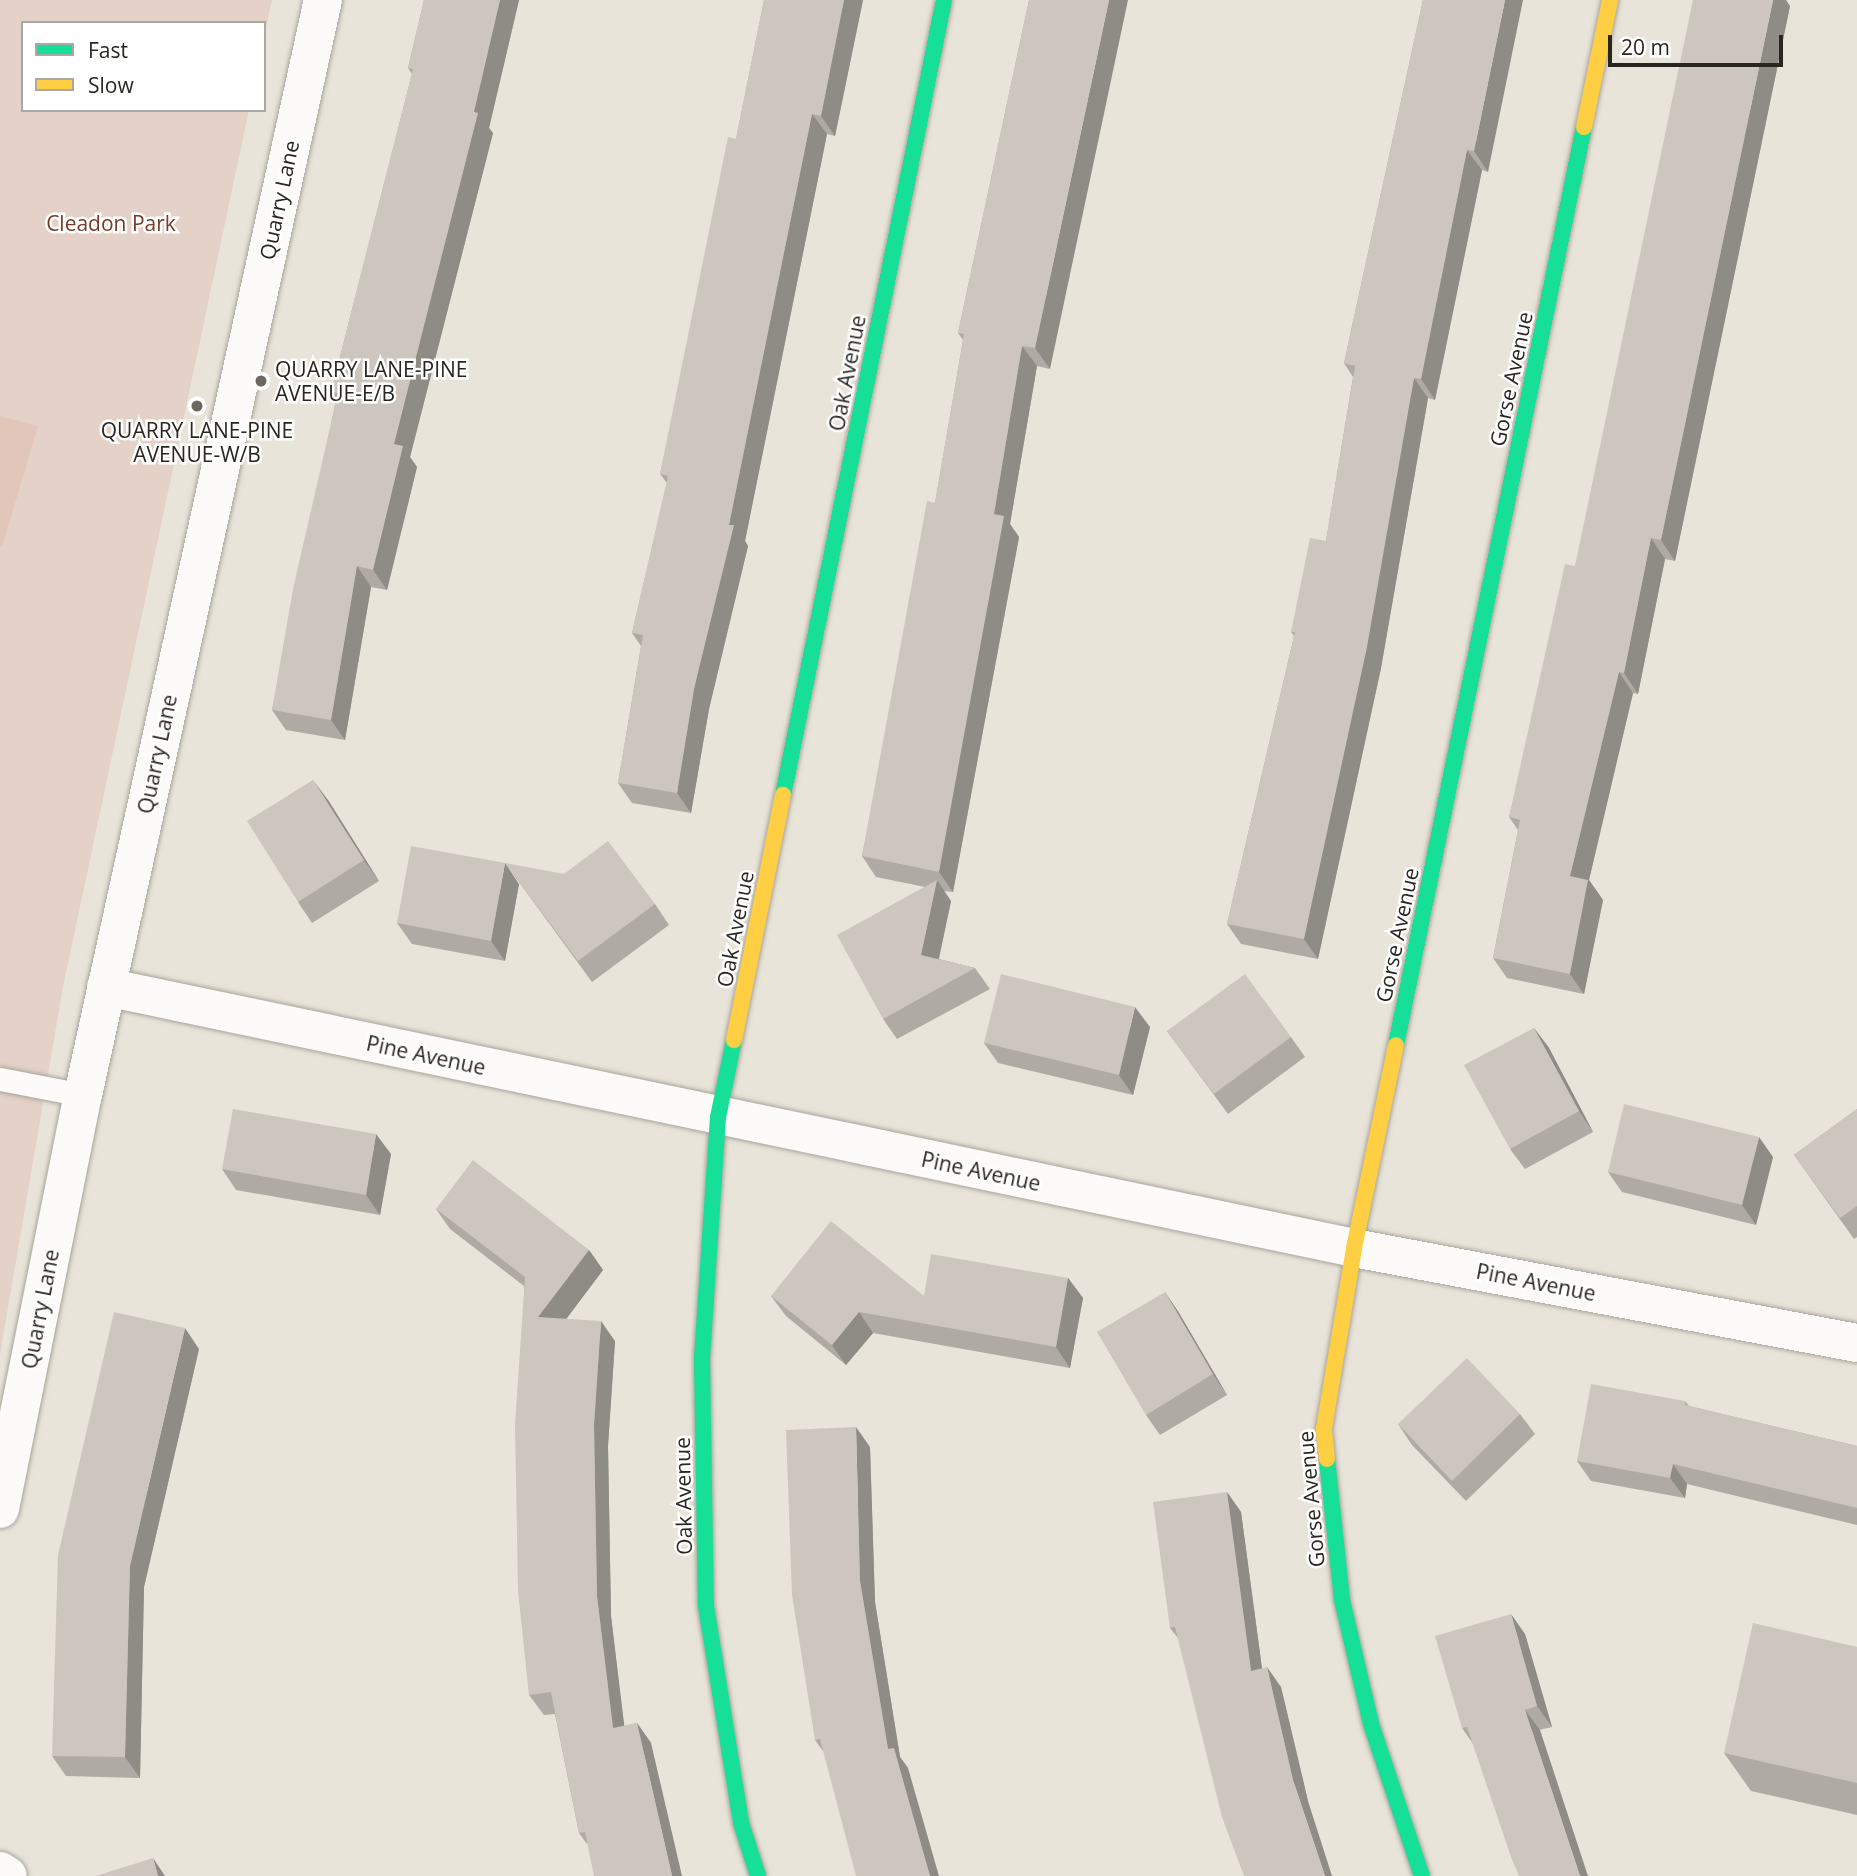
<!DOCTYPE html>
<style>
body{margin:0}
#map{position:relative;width:1857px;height:1876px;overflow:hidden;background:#e9e4d9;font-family:"Open Sans",sans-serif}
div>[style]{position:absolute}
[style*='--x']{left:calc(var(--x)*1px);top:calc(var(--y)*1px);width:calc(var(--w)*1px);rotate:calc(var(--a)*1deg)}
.green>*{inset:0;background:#e4d1c7}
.forest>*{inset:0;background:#e2c6b9}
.roads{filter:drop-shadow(0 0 2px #a8a59c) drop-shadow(0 0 2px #a8a59c)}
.lane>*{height:23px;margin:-11.5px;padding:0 11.5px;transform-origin:11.5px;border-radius:11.5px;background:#fcfbf9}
.street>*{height:38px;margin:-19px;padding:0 19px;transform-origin:19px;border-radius:19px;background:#fcfbf9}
.fast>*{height:16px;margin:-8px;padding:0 8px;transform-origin:8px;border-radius:8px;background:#16e098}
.slow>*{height:16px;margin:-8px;padding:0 8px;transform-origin:8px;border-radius:8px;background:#ffcf43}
.wall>*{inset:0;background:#afaaa3}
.shaded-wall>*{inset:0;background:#8f8b85}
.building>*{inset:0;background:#ccc6be}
.dots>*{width:19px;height:19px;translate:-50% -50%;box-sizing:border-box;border:4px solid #fff;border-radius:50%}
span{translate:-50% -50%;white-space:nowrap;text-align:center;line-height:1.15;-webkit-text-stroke:5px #fff;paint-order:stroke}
.street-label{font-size:21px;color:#29261f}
.park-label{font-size:21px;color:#763a25}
.poi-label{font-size:21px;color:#29261f}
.left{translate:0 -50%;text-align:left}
.legend{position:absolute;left:21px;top:21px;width:245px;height:91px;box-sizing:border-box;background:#fff;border:2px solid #a9a8a5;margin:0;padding:9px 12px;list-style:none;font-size:21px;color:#29261f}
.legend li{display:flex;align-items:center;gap:14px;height:35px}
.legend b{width:35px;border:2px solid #a9a8a5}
.scale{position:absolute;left:1608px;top:35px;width:175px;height:32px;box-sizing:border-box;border:4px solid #29261f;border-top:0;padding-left:9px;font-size:21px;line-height:24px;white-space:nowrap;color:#29261f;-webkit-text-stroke:5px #fff;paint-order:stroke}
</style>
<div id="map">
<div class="green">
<div style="clip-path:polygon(0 0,272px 0,264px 37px,264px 23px,23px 23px,23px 110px,249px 110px,63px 987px,0 1354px)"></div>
</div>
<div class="forest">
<div style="clip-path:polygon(0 416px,38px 426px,2px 547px,0 546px)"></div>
</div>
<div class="roads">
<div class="lane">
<div style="--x:0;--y:1079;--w:85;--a:10.9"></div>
</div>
<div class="street">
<div style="--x:106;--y:987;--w:1275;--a:11.81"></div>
<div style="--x:1354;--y:1248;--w:512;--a:10.7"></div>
<div style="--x:0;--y:1509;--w:422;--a:-78.7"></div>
<div style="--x:83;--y:1095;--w:1121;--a:-77.64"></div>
<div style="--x:0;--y:1871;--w:9;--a:32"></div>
</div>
<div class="fast">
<div style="--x:783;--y:795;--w:811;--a:-78.55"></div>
<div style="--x:734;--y:1040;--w:79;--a:101.7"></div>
<div style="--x:718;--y:1117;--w:243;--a:93.8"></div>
<div style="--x:702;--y:1359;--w:247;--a:89.1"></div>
<div style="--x:706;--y:1606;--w:220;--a:80.8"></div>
<div style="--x:741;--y:1823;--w:56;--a:72.2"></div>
<div style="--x:1396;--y:1045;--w:937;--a:-78.43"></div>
<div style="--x:1327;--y:1459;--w:142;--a:83.9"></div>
<div style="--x:1342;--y:1600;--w:127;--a:76.8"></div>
<div style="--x:1371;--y:1724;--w:160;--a:71.5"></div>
</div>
<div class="slow">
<div style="--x:1584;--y:127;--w:130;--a:-78.4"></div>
<div style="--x:734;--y:1040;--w:250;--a:-78.7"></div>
<div style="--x:1327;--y:1459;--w:31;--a:-96"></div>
<div style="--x:1324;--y:1428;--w:182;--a:-80.5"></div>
<div style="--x:1354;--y:1248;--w:207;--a:-78.3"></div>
</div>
</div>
<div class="wall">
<div style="clip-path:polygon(424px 0,519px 0,489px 128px,493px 133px,410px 457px,417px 467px,387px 590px,371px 587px,345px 740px,286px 730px,272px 710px,336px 400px,331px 392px,412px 74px,408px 68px)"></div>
<div style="clip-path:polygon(764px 0,863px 0,835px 136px,827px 134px,745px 541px,748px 546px,709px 709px,691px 813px,632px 803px,618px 783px,641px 646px,632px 633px,667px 483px,660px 474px,736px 139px)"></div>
<div style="clip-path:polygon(1029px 0,1050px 369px,1037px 366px,1010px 524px,1019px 537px,953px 892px,944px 891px,951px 901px,939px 959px,975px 968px,990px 989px,897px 1039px,883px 1019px,925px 887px,876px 877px,862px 856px,935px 503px,963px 340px,958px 333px)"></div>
<div style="clip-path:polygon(1423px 0,1488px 172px,1482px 170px,1435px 400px,1428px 398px,1381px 668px,1318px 959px,1241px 944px,1227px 924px,1294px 636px,1291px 632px,1326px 541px,1353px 377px,1344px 363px)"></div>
<div style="clip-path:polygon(1790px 6px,1675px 561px,1665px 559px,1638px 694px,1633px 693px,1589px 880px,1603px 900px,1584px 994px,1507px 978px,1493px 958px,1518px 830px,1509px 817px,1575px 566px)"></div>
<div style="clip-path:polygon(328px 800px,379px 881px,312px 923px,298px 902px)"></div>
<div style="clip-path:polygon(505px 863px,655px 904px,669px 925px,592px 982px)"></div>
<div style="clip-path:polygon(519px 884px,505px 961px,412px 944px,397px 923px)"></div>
<div style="clip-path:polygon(1150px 1027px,1133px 1095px,998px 1063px,984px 1043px)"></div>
<div style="clip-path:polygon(1534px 1028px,1549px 1048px,1593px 1132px,1525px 1169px,1510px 1149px)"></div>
<div style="clip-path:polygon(1167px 1031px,1291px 1037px,1305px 1057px,1228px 1114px)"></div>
<div style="clip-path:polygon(1857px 1109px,1857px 1237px,1854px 1239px,1794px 1155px)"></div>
<div style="clip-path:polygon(391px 1154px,380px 1215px,236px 1190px,222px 1169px)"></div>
<div style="clip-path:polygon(1773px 1157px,1756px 1225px,1622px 1192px,1608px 1172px)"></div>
<div style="clip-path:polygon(436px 1209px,589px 1250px,603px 1270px,566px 1319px,615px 1341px,608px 1446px,611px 1616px,624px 1726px,637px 1723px,651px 1743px,587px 1844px,579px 1833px,555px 1714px,544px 1715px,529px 1695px,524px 1286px,450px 1229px)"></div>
<div style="clip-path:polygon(1068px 1278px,1083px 1298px,1070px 1368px,873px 1333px,846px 1365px,786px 1316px,771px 1296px,924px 1296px)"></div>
<div style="clip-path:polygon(1165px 1292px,1179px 1313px,1227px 1395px,1160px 1435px,1146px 1415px)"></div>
<div style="clip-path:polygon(199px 1349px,144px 1587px,140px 1778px,66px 1776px,52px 1756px)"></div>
<div style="clip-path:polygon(1685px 1401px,1689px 1406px,1857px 1446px,1857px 1525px,1687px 1484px,1685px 1498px,1591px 1481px,1577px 1461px)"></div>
<div style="clip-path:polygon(1520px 1414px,1535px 1434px,1466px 1501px,1412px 1445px,1398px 1424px)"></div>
<div style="clip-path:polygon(870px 1447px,875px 1602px,900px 1757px,908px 1768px,823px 1751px,815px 1740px)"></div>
<div style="clip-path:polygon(1227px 1492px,1241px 1512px,1262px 1668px,1281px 1687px,1308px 1801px,1170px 1628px)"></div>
<div style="clip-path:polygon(1525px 1634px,1552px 1727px,1474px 1745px,1462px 1728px)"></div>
<div style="clip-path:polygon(1857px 1647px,1857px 1815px,1751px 1791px,1724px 1753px)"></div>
</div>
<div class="shaded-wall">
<div style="clip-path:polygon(500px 0,519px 0,489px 128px,493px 133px,410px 457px,417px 467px,387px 590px,373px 570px,394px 444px)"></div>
<div style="clip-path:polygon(844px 0,863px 0,835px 136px,821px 116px)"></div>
<div style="clip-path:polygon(1109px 0,1128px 0,1050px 369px,1035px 348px)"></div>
<div style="clip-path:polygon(1505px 0,1523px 0,1488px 172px,1474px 151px)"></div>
<div style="clip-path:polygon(1773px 0,1786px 0,1790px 6px,1675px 561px,1661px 540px)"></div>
<div style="clip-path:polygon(812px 114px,827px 134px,745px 541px,748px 546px,709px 709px,691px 813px,677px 793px,694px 689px,729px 525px)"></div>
<div style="clip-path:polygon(1467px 150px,1482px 170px,1435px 400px,1421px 379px)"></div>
<div style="clip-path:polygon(1022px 346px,1037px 366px,1010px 524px,1019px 537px,953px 892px,939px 872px,994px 514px)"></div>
<div style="clip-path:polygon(1414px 378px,1428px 398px,1381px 668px,1318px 959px,1304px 939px)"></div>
<div style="clip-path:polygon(1651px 538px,1665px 559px,1638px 694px,1624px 673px)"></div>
<div style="clip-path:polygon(357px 566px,371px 587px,345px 740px,331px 720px)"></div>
<div style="clip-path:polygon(1619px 672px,1633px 693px,1589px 880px,1603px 900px,1584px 994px,1570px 974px,1570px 876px)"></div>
<div style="clip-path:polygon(313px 780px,328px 800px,379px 881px,364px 860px)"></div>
<div style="clip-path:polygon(505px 863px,519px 884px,505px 961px,491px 941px)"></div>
<div style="clip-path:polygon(937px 880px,951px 901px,935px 976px,921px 955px)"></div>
<div style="clip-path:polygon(1135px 1007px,1150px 1027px,1133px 1095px,1119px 1075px)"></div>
<div style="clip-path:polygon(1534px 1028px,1549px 1048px,1593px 1132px,1579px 1111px)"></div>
<div style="clip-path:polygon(376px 1134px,391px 1154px,380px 1215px,366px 1195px)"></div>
<div style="clip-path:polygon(1759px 1137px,1773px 1157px,1756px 1225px,1742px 1205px)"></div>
<div style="clip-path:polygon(589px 1250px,603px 1270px,552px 1338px,538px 1317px)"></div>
<div style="clip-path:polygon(1068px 1278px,1083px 1298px,1070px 1368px,1056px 1347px)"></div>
<div style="clip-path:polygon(1165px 1292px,1179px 1313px,1227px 1395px,1213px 1374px)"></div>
<div style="clip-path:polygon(859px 1312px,873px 1333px,846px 1365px,832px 1345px)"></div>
<div style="clip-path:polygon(601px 1321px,615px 1341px,608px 1446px,611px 1616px,627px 1748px,613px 1728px,597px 1596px,594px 1425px)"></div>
<div style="clip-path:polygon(185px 1328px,199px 1349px,144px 1587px,140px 1778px,125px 1757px,130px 1566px)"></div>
<div style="clip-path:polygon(856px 1427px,870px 1447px,875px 1602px,900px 1757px,908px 1768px,939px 1876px,930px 1876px,888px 1749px,860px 1581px)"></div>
<div style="clip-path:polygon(1673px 1464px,1687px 1484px,1685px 1498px,1670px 1478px)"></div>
<div style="clip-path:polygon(1227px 1492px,1241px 1512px,1265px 1691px,1251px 1671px)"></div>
<div style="clip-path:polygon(1511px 1614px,1525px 1634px,1552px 1727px,1537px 1706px)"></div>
<div style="clip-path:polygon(1267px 1667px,1281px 1687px,1308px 1801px,1332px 1876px,1325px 1876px,1293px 1780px)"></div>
<div style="clip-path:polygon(1525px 1710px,1540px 1730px,1588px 1876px,1580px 1876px)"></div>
<div style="clip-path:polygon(637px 1723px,651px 1743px,682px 1876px,672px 1876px)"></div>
<div style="clip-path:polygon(153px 1858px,165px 1876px,158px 1876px)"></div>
</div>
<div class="building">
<div style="clip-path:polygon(424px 0,500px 0,474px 112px,478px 113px,394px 444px,403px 446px,373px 570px,357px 566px,331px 720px,272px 710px,293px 589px,338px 393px,331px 392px,413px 69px,408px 68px)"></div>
<div style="clip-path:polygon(764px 0,844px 0,821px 116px,812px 114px,729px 525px,734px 525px,694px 689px,677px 793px,618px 783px,643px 635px,632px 633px,668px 476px,660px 474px,728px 137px,736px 139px)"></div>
<div style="clip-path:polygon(1029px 0,1109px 0,1035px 348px,1022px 346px,994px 514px,1004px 516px,939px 872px,862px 856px,927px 501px,935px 503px,964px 334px,958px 333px)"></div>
<div style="clip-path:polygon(1423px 0,1505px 0,1474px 151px,1467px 150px,1421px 379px,1414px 378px,1367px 647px,1304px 939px,1227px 924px,1295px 632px,1291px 632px,1310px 538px,1326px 541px,1355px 366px,1344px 363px)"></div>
<div style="clip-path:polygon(1693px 0,1773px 0,1661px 540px,1651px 538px,1624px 673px,1619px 672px,1570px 876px,1588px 880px,1570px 974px,1493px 958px,1520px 820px,1509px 817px,1565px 564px,1575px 566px)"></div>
<div style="clip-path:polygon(313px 780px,364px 860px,298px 902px,247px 821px)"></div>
<div style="clip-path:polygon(608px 841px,655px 904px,578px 961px,505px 863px,564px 874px)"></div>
<div style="clip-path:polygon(411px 846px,505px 863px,491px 941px,397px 923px)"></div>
<div style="clip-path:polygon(937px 880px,921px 955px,975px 968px,883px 1019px,837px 935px)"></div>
<div style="clip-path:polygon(1001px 974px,1135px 1007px,1119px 1075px,984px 1043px)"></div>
<div style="clip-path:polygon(1245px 974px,1291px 1037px,1214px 1094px,1167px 1031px)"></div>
<div style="clip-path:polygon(1534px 1028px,1579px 1111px,1510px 1149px,1464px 1065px)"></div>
<div style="clip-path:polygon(1624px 1104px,1759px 1137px,1742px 1205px,1608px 1172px)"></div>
<div style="clip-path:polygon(233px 1109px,376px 1134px,366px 1195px,222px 1169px)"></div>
<div style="clip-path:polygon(1857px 1109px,1857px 1206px,1840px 1218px,1794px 1155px)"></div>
<div style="clip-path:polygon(473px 1160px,589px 1250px,538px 1317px,601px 1321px,594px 1425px,597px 1596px,613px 1728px,637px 1723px,672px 1876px,594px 1876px,585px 1832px,579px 1833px,551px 1692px,529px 1695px,518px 1591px,515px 1424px,525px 1277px,436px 1209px)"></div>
<div style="clip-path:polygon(831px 1221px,924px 1296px,931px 1254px,1068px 1278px,1056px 1347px,859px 1312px,832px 1345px,771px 1296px)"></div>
<div style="clip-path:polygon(1165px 1292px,1213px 1374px,1146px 1415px,1097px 1332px)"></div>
<div style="clip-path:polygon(114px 1312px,185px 1328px,130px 1566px,125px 1757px,52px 1756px,58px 1555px)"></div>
<div style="clip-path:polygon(1467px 1358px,1520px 1414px,1452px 1481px,1398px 1424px)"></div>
<div style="clip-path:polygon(1591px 1384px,1685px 1401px,1685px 1405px,1857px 1446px,1857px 1508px,1673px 1464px,1670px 1478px,1577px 1461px)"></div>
<div style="clip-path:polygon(856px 1427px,860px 1581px,888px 1749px,894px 1748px,930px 1876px,856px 1876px,820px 1739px,815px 1740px,792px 1595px,786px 1430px)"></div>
<div style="clip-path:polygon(1227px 1492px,1251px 1671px,1267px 1667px,1293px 1780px,1325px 1876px,1244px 1876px,1222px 1817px,1175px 1627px,1170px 1628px,1153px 1502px)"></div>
<div style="clip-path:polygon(1511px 1614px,1537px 1706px,1525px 1710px,1580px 1876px,1519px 1876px,1511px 1857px,1467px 1727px,1462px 1728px,1435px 1636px)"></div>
<div style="clip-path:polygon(1753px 1623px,1857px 1647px,1857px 1783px,1724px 1753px)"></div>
<div style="clip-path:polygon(153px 1858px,158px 1876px,96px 1876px)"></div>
</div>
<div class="dots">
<div style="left:261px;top:381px;background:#6c6860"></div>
<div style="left:197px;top:406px;background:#6c6860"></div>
</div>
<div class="street-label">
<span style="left:279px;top:200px;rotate:-78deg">Quarry Lane</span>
<span style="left:847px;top:373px;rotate:-79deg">Oak Avenue</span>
<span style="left:1511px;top:379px;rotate:-78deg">Gorse Avenue</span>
<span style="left:157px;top:754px;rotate:-78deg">Quarry Lane</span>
<span style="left:735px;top:929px;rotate:-79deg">Oak Avenue</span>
<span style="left:1397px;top:935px;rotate:-78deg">Gorse Avenue</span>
<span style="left:426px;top:1055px;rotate:12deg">Pine Avenue</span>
<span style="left:981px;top:1171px;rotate:12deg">Pine Avenue</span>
<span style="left:1536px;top:1282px;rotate:11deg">Pine Avenue</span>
<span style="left:40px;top:1309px;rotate:-79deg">Quarry Lane</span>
<span style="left:683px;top:1496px;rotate:-91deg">Oak Avenue</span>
<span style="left:1311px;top:1499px;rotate:-95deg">Gorse Avenue</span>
</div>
<div class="park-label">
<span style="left:111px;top:223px">Cleadon Park</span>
</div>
<div class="poi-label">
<span class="left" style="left:275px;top:381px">QUARRY LANE-PINE<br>AVENUE-E/B</span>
<span style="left:197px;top:442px">QUARRY LANE-PINE<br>AVENUE-W/B</span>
</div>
<ul class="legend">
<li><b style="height:9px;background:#16e098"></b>Fast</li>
<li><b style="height:9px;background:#ffcf43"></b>Slow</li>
</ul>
<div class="scale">20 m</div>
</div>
